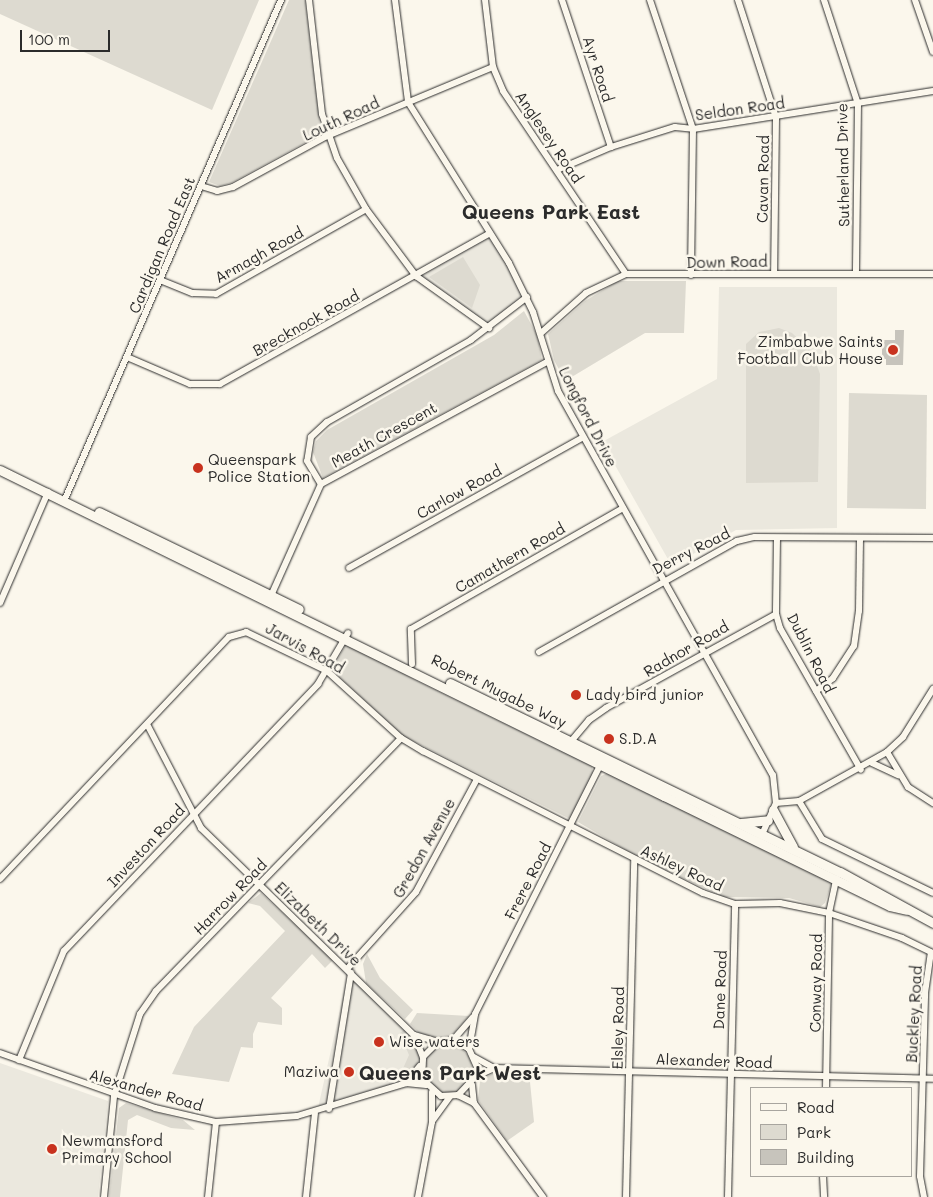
<!DOCTYPE html>
<style>
body{margin:0}
#map{position:relative;width:933px;height:1197px;overflow:hidden;background:#fbf7ec;font-family:Mali,sans-serif}
div>[style]{position:absolute}
[style*='--x']{left:calc(var(--x)*1px);top:calc(var(--y)*1px);width:calc(var(--w)*1px);rotate:calc(var(--a)*1deg)}
.built>*{inset:0;background:#ebe8de}
.green>*{inset:0;background:#dddad0}
.round{border-radius:50%}
.building>*{inset:0;background:#c7c4bc}
.roads{filter:drop-shadow(0 0 1px #2b2b2b) drop-shadow(0 0 1px #2b2b2b)}
.minor>*{height:6px;margin:-3px;padding:0 3px;transform-origin:3px;border-radius:3px;background:#fbf7ec}
.secondary>*{height:9px;margin:-4.5px;padding:0 4.5px;transform-origin:4.5px;border-radius:4.5px;background:#fbf7ec}
.dots>*{width:14px;height:14px;translate:-50% -50%;box-sizing:border-box;border:2px solid #fbf7ec;border-radius:50%}
span{translate:-50% -50%;white-space:nowrap;text-align:center;line-height:1.15;-webkit-text-stroke:5px #fbf7ec;paint-order:stroke}
.street-label{font-size:15px;color:#2b2b2b}
.poi-label{font-size:15px;color:#2b2b2b}
.right{translate:-100% -50%;text-align:right}
.left{translate:0 -50%;text-align:left}
.district-label{font-size:20px;color:#2b2b2b;font-weight:700}
.legend{position:absolute;left:750px;top:1087px;width:162px;height:90px;box-sizing:border-box;background:#fbf7ec;border:1px solid #a8a59f;margin:0;padding:6px 9px;list-style:none;font-size:15px;color:#2b2b2b}
.legend li{display:flex;align-items:center;gap:10px;height:25px}
.legend b{width:25px;border:1px solid #a8a59f}
.scale{position:absolute;left:20px;top:30px;width:90px;height:22px;box-sizing:border-box;border:2px solid #2b2b2b;border-top:0;padding-left:6px;font-size:15px;line-height:18px;white-space:nowrap;color:#2b2b2b;-webkit-text-stroke:4px #fbf7ec;paint-order:stroke}
</style>
<div id="map">
<div class="built">
<div style="clip-path:polygon(489px 234px,525px 297px,489px 327px,422px 276px)"></div>
<div style="clip-path:polygon(719px 287px,837px 287px,837px 528px,736px 530px,677px 563px,669px 561px,602px 442px,717px 379px)"></div>
<div style="clip-path:polygon(348px 974px,413px 1036px,421px 1057px,405px 1082px,318px 1108px)"></div>
<div style="clip-path:polygon(0 1063px,108px 1101px,98px 1197px,0 1197px)"></div>
</div>
<div class="green">
<div style="clip-path:polygon(0 0,259px 0,212px 110px,0 14px)"></div>
<div style="clip-path:polygon(289px 0,305px 0,321px 134px,231px 183px,220px 186px,209px 182px)"></div>
<div style="clip-path:polygon(463px 257px,480px 285px,472px 308px,429px 277px)"></div>
<div style="clip-path:polygon(618px 281px,686px 281px,684px 333px,645px 333px,565px 381px,554px 360px,548px 334px,585px 301px)"></div>
<div style="clip-path:polygon(524px 311px,537px 335px,542px 360px,323px 478px,313px 452px,316px 441px,327px 430px,494px 335px)"></div>
<div style="clip-path:polygon(779px 328px,792px 333px,812px 352px,820px 374px,818px 482px,746px 483px,746px 344px,759px 332px)"></div>
<div style="clip-path:polygon(849px 393px,927px 395px,926px 509px,847px 508px)"></div>
<div style="clip-path:polygon(347px 642px,415px 680px,592px 766px,593px 774px,570px 819px,403px 736px,332px 670px)"></div>
<div style="clip-path:polygon(608px 773px,832px 883px,825px 903px,820px 907px,789px 898px,723px 897px,636px 856px,578px 822px,601px 776px)"></div>
<div style="clip-path:polygon(261px 893px,333px 960px,325px 968px,312px 954px,271px 998px,282px 1008px,282px 1025px,258px 1022px,253px 1034px,253px 1048px,241px 1047px,229px 1082px,172px 1074px,194px 1027px,285px 931px,260px 906px,248px 903px)"></div>
<div style="clip-path:polygon(367px 954px,380px 978px,413px 1010px,405px 1019px,366px 983px,363px 964px)"></div>
<div style="clip-path:polygon(417px 1013px,469px 1016px,451px 1036px,437px 1038px,419px 1033px,410px 1024px)"></div>
<div style="clip-path:polygon(404px 1030px,412px 1037px,420px 1057px,417px 1066px,397px 1082px,409px 1055px,400px 1033px)"></div>
<div class="round" style="left:424px;top:1045px;width:48px;height:48px"></div>
<div style="clip-path:polygon(497px 1071px,529px 1072px,534px 1122px,507px 1141px,478px 1100px,480px 1081px)"></div>
<div style="clip-path:polygon(126px 1103px,183px 1120px,195px 1130px,171px 1128px,137px 1115px,128px 1120px,120px 1197px,109px 1197px,119px 1108px)"></div>
</div>
<div class="building">
<div style="clip-path:polygon(895px 330px,904px 330px,903px 365px,886px 365px,886px 359px,882px 359px,882px 340px,895px 340px)"></div>
</div>
<div class="roads">
<div class="minor">
<div style="--x:309;--y:0;--w:115;--a:83.5"></div>
<div style="--x:322;--y:114;--w:46;--a:71.2"></div>
<div style="--x:337;--y:158;--w:59;--a:60.4"></div>
<div style="--x:366;--y:209;--w:84;--a:53.3"></div>
<div style="--x:416;--y:276;--w:90;--a:35.5"></div>
<div style="--x:395;--y:0;--w:103;--a:82.7"></div>
<div style="--x:408;--y:102;--w:190;--a:57.9"></div>
<div style="--x:509;--y:263;--w:55;--a:63.9"></div>
<div style="--x:533;--y:312;--w:83;--a:72.4"></div>
<div style="--x:558;--y:391;--w:440;--a:60.8"></div>
<div style="--x:773;--y:775;--w:28;--a:84"></div>
<div style="--x:776;--y:803;--w:35;--a:114"></div>
<div style="--x:485;--y:0;--w:67;--a:83.2"></div>
<div style="--x:493;--y:67;--w:26;--a:67"></div>
<div style="--x:503;--y:91;--w:220;--a:56.1"></div>
<div style="--x:562;--y:0;--w:155;--a:71.6"></div>
<div style="--x:650;--y:0;--w:136;--a:71.6"></div>
<div style="--x:693;--y:129;--w:146;--a:90.8"></div>
<div style="--x:738;--y:0;--w:124;--a:72.1"></div>
<div style="--x:776;--y:118;--w:155;--a:90.7"></div>
<div style="--x:824;--y:0;--w:109;--a:71.9"></div>
<div style="--x:858;--y:104;--w:170;--a:90.7"></div>
<div style="--x:915;--y:0;--w:55;--a:70.9"></div>
<div style="--x:557;--y:170;--w:59;--a:-23.1"></div>
<div style="--x:611;--y:147;--w:67;--a:-17.4"></div>
<div style="--x:675;--y:127;--w:18;--a:6"></div>
<div style="--x:693;--y:129;--w:243;--a:-9"></div>
<div style="--x:201;--y:186;--w:17;--a:17"></div>
<div style="--x:217;--y:191;--w:16;--a:-14"></div>
<div style="--x:233;--y:187;--w:107;--a:-28.5"></div>
<div style="--x:327;--y:136;--w:180;--a:-22.6"></div>
<div style="--x:160;--y:280;--w:35;--a:22"></div>
<div style="--x:193;--y:293;--w:23;--a:2"></div>
<div style="--x:216;--y:294;--w:172;--a:-29.5"></div>
<div style="--x:527;--y:297;--w:71;--a:142.5"></div>
<div style="--x:471;--y:340;--w:166;--a:150.3"></div>
<div style="--x:327;--y:422;--w:22;--a:137"></div>
<div style="--x:311;--y:437;--w:24;--a:99"></div>
<div style="--x:307;--y:461;--w:27;--a:59"></div>
<div style="--x:321;--y:484;--w:257;--a:-28.4"></div>
<div style="--x:541;--y:333;--w:60;--a:-41.6"></div>
<div style="--x:586;--y:293;--w:44;--a:-25.4"></div>
<div style="--x:626;--y:274;--w:307;--a:0"></div>
<div style="--x:127;--y:357;--w:69;--a:23.2"></div>
<div style="--x:190;--y:384;--w:30;--a:0"></div>
<div style="--x:220;--y:384;--w:309;--a:-29.2"></div>
<div style="--x:65;--y:499;--w:544;--a:-66.59"></div>
<div style="--x:777;--y:538;--w:76;--a:90.8"></div>
<div style="--x:776;--y:614;--w:15;--a:74"></div>
<div style="--x:780;--y:628;--w:163;--a:60.3"></div>
<div style="--x:349;--y:568;--w:268;--a:-29.2"></div>
<div style="--x:270;--y:598;--w:125;--a:-65.9"></div>
<div style="--x:0;--y:603;--w:121;--a:-66.6"></div>
<div style="--x:539;--y:652;--w:227;--a:-29.3"></div>
<div style="--x:737;--y:541;--w:18;--a:-13"></div>
<div style="--x:755;--y:537;--w:178;--a:0.3"></div>
<div style="--x:412;--y:664;--w:35;--a:-92"></div>
<div style="--x:411;--y:629;--w:244;--a:-29.7"></div>
<div style="--x:816;--y:691;--w:21;--a:-37"></div>
<div style="--x:833;--y:678;--w:38;--a:-57"></div>
<div style="--x:854;--y:646;--w:35;--a:-82"></div>
<div style="--x:859;--y:611;--w:72;--a:-89.2"></div>
<div style="--x:148;--y:726;--w:115;--a:62.5"></div>
<div style="--x:201;--y:828;--w:297;--a:44.2"></div>
<div style="--x:414;--y:1035;--w:24;--a:68"></div>
<div style="--x:568;--y:745;--w:33;--a:-50"></div>
<div style="--x:589;--y:720;--w:21;--a:-35"></div>
<div style="--x:606;--y:708;--w:194;--a:-28.9"></div>
<div style="--x:887;--y:752;--w:41;--a:59"></div>
<div style="--x:908;--y:787;--w:30;--a:33"></div>
<div style="--x:872;--y:763;--w:29;--a:25"></div>
<div style="--x:799;--y:801;--w:44;--a:58.8"></div>
<div style="--x:822;--y:839;--w:123;--a:25.9"></div>
<div style="--x:776;--y:803;--w:23;--a:-5"></div>
<div style="--x:799;--y:801;--w:101;--a:-29.1"></div>
<div style="--x:887;--y:752;--w:22;--a:-43"></div>
<div style="--x:903;--y:737;--w:57;--a:-58"></div>
<div style="--x:0;--y:879;--w:333;--a:-46.6"></div>
<div style="--x:229;--y:637;--w:18;--a:-16"></div>
<div style="--x:246;--y:632;--w:90;--a:25.7"></div>
<div style="--x:327;--y:671;--w:100;--a:42.2"></div>
<div style="--x:401;--y:738;--w:26;--a:31"></div>
<div style="--x:423;--y:751;--w:314;--a:26.9"></div>
<div style="--x:703;--y:893;--w:34;--a:19"></div>
<div style="--x:735;--y:904;--w:45;--a:-1.3"></div>
<div style="--x:780;--y:903;--w:50;--a:11.5"></div>
<div style="--x:829;--y:913;--w:77;--a:18.9"></div>
<div style="--x:902;--y:938;--w:34;--a:26"></div>
<div style="--x:347;--y:969;--w:103;--a:-48.1"></div>
<div style="--x:416;--y:892;--w:128;--a:-61.6"></div>
<div style="--x:414;--y:1035;--w:25;--a:16"></div>
<div style="--x:438;--y:1042;--w:15;--a:-8"></div>
<div style="--x:453;--y:1040;--w:18;--a:29"></div>
<div style="--x:469;--y:1049;--w:20;--a:66"></div>
<div style="--x:477;--y:1067;--w:10;--a:101"></div>
<div style="--x:475;--y:1077;--w:25;--a:133"></div>
<div style="--x:458;--y:1095;--w:17;--a:177"></div>
<div style="--x:441;--y:1096;--w:25;--a:-138"></div>
<div style="--x:422;--y:1079;--w:22;--a:-87"></div>
<div style="--x:423;--y:1057;--w:21;--a:-45"></div>
<div style="--x:453;--y:1040;--w:30;--a:-49"></div>
<div style="--x:469;--y:1049;--w:36;--a:-80"></div>
<div style="--x:475;--y:1014;--w:282;--a:-63.3"></div>
<div style="--x:0;--y:1053;--w:164;--a:19.5"></div>
<div style="--x:155;--y:1108;--w:63;--a:12.9"></div>
<div style="--x:216;--y:1122;--w:81;--a:-4.2"></div>
<div style="--x:297;--y:1116;--w:114;--a:-16.8"></div>
<div style="--x:406;--y:1083;--w:20;--a:6"></div>
<div style="--x:474;--y:1057;--w:23;--a:29"></div>
<div style="--x:494;--y:1068;--w:439;--a:1.4"></div>
<div style="--x:19;--y:1060;--w:118;--a:-67.6"></div>
<div style="--x:64;--y:951;--w:369;--a:-46.4"></div>
<div style="--x:318;--y:684;--w:59;--a:-59.5"></div>
<div style="--x:475;--y:1077;--w:21;--a:-25"></div>
<div style="--x:406;--y:1083;--w:22;--a:-51"></div>
<div style="--x:472;--y:1085;--w:18;--a:84"></div>
<div style="--x:826;--y:1088;--w:175;--a:-89"></div>
<div style="--x:829;--y:913;--w:35;--a:-78"></div>
<div style="--x:458;--y:1095;--w:18;--a:27"></div>
<div style="--x:474;--y:1103;--w:117;--a:53.7"></div>
<div style="--x:329;--y:1109;--w:138;--a:-80.8"></div>
<div style="--x:433;--y:1120;--w:29;--a:-54"></div>
<div style="--x:823;--y:1176;--w:21;--a:87"></div>
<div style="--x:104;--y:1197;--w:101;--a:-84.3"></div>
<div style="--x:114;--y:1096;--w:86;--a:-72.4"></div>
<div style="--x:140;--y:1014;--w:28;--a:-55"></div>
<div style="--x:156;--y:991;--w:352;--a:-45.9"></div>
<div style="--x:208;--y:1197;--w:75;--a:-83.9"></div>
<div style="--x:306;--y:1197;--w:84;--a:-83.9"></div>
<div style="--x:418;--y:1197;--w:76;--a:-79.4"></div>
<div style="--x:432;--y:1122;--w:30;--a:-90"></div>
<div style="--x:626;--y:1197;--w:337;--a:-88.6"></div>
<div style="--x:728;--y:1197;--w:293;--a:-88.6"></div>
<div style="--x:924;--y:1197;--w:21;--a:-101"></div>
<div style="--x:920;--y:1176;--w:183;--a:-88.4"></div>
<div style="--x:925;--y:993;--w:41;--a:-81.7"></div>
</div>
<div class="secondary">
<div style="--x:0;--y:470;--w:740;--a:26.15"></div>
<div style="--x:664;--y:796;--w:251;--a:26"></div>
<div style="--x:890;--y:906;--w:17;--a:13"></div>
<div style="--x:99;--y:512;--w:222;--a:25.9"></div>
<div style="--x:450;--y:683;--w:433;--a:25.9"></div>
<div style="--x:840;--y:872;--w:106;--a:28.7"></div>
<div style="--x:773;--y:810;--w:42;--a:61.6"></div>
<div style="--x:741;--y:823;--w:27;--a:-6"></div>
</div>
</div>
<div class="dots">
<div style="left:893px;top:350px;background:#c8321e"></div>
<div style="left:198px;top:468px;background:#c8321e"></div>
<div style="left:576px;top:695px;background:#c8321e"></div>
<div style="left:609px;top:739px;background:#c8321e"></div>
<div style="left:379px;top:1042px;background:#c8321e"></div>
<div style="left:349px;top:1072px;background:#c8321e"></div>
<div style="left:52px;top:1149px;background:#c8321e"></div>
</div>
<div class="street-label">
<span style="left:598px;top:69px;rotate:72deg">Ayr Road</span>
<span style="left:740px;top:109px;rotate:-8deg">Seldon Road</span>
<span style="left:341px;top:119px;rotate:-25deg">Louth Road</span>
<span style="left:549px;top:137px;rotate:56deg">Anglesey Road</span>
<span style="left:843px;top:165px;rotate:-91deg">Sutherland Drive</span>
<span style="left:763px;top:179px;rotate:-89deg">Cavan Road</span>
<span style="left:162px;top:245px;rotate:-67deg">Cardigan Road East</span>
<span style="left:259px;top:255px;rotate:-29deg">Armagh Road</span>
<span style="left:727px;top:262px;rotate:-1deg">Down Road</span>
<span style="left:306px;top:323px;rotate:-29deg">Brecknock Road</span>
<span style="left:588px;top:417px;rotate:63deg">Longford Drive</span>
<span style="left:384px;top:435px;rotate:-29deg">Meath Crescent</span>
<span style="left:459px;top:492px;rotate:-29deg">Carlow Road</span>
<span style="left:691px;top:551px;rotate:-27deg">Derry Road</span>
<span style="left:510px;top:558px;rotate:-30deg">Camathern Road</span>
<span style="left:305px;top:648px;rotate:29deg">Jarvis Road</span>
<span style="left:686px;top:649px;rotate:-30deg">Radnor Road</span>
<span style="left:811px;top:653px;rotate:63deg">Dublin Road</span>
<span style="left:499px;top:691px;rotate:26deg">Robert Mugabe Way</span>
<span style="left:146px;top:846px;rotate:-47deg">Investon Road</span>
<span style="left:424px;top:848px;rotate:-61deg">Gredon Avenue</span>
<span style="left:682px;top:868px;rotate:25deg">Ashley Road</span>
<span style="left:528px;top:881px;rotate:-63deg">Frere Road</span>
<span style="left:230px;top:897px;rotate:-46deg">Harrow Road</span>
<span style="left:318px;top:924px;rotate:44deg">Elizabeth Drive</span>
<span style="left:816px;top:983px;rotate:-89deg">Conway Road</span>
<span style="left:720px;top:990px;rotate:-88deg">Dane Road</span>
<span style="left:914px;top:1014px;rotate:-87deg">Buckley Road</span>
<span style="left:618px;top:1028px;rotate:-89deg">Elsley Road</span>
<span style="left:714px;top:1061px;rotate:2deg">Alexander Road</span>
<span style="left:146px;top:1090px;rotate:16deg">Alexander Road</span>
</div>
<div class="poi-label">
<span class="right" style="left:883px;top:350px">Zimbabwe Saints<br>Football Club House</span>
<span class="left" style="left:208px;top:468px">Queenspark<br>Police Station</span>
<span class="left" style="left:586px;top:695px">Lady bird junior</span>
<span class="left" style="left:619px;top:739px">S.D.A</span>
<span class="left" style="left:389px;top:1042px">Wise waters</span>
<span class="right" style="left:339px;top:1072px">Maziwa</span>
<span class="left" style="left:62px;top:1149px">Newmansford<br>Primary School</span>
</div>
<div class="district-label">
<span style="left:551px;top:211px">Queens Park East</span>
<span style="left:450px;top:1072px">Queens Park West</span>
</div>
<ul class="legend">
<li><b style="height:6px;background:#fbf7ec"></b>Road</li>
<li><b style="height:14px;background:#dddad0"></b>Park</li>
<li><b style="height:14px;background:#c7c4bc"></b>Building</li>
</ul>
<div class="scale">100 m</div>
</div>
